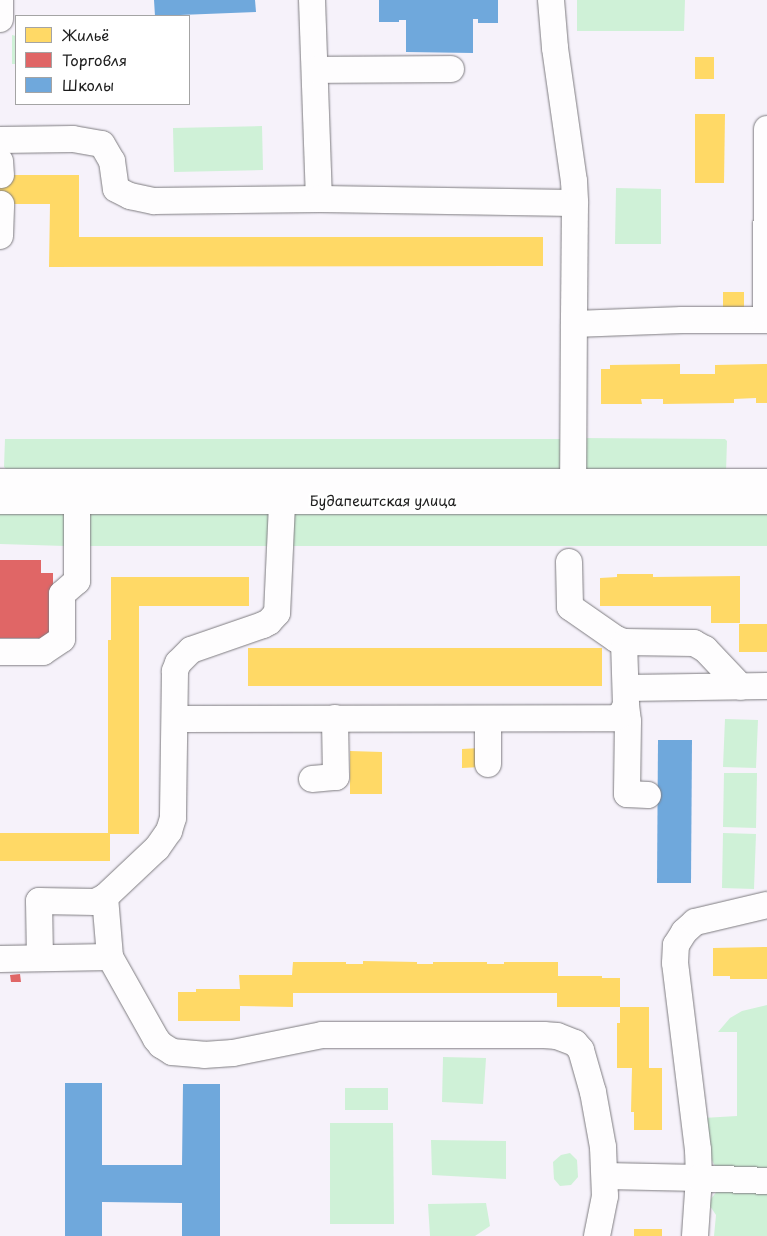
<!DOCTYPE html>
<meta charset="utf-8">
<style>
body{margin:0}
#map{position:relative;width:767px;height:1236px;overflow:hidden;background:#f6f2fa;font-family:"Playpen Sans",sans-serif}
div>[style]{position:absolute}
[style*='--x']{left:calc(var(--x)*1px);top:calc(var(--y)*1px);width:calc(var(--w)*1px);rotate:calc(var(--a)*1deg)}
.green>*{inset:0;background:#cff1d7}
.homes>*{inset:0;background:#ffd966}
.shops>*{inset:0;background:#e06666}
.schools>*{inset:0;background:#6fa8dc}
.roads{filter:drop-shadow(0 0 1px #7e7c80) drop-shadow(0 0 1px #7e7c80)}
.minor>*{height:26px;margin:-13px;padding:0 13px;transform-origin:13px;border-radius:13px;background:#fefdfe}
span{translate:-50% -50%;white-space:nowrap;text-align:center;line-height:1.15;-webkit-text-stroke:5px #fff;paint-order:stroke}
.street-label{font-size:14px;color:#1c1c1c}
.legend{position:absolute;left:15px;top:15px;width:175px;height:90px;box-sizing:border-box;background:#fff;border:1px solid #a4a4a4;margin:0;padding:6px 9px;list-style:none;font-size:15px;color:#1c1c1c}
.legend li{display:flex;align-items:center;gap:10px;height:25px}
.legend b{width:25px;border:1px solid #a4a4a4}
</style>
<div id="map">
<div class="green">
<div style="clip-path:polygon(577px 0,685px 0,684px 31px,577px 31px)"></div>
<div style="clip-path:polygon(12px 35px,16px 36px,16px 64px,12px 64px)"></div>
<div style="clip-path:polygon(262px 126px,263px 170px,174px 172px,173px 128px)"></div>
<div style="clip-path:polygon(616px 188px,661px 189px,661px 244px,615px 244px)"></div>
<div style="clip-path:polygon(580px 438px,725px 439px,727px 441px,726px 472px,582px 472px)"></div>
<div style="clip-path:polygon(5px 439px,563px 439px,562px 464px,558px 472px,9px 472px,4px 467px)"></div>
<div style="clip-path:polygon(274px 511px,273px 546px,85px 546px,84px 512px)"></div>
<div style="clip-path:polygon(290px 511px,767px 511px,767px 546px,288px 546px)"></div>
<div style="clip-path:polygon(0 512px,69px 512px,65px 546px,0 544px)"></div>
<div style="clip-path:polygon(725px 719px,758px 720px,756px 768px,723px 767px)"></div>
<div style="clip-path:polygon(724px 773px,757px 773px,756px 828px,723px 827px)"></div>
<div style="clip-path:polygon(723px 833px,756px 834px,754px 889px,722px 888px)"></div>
<div style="clip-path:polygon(767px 1005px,767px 1174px,715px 1166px,709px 1155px,703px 1118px,737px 1116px,737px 1032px,718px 1032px,730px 1018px,742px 1011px)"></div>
<div style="clip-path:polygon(443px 1057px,486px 1058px,483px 1104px,442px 1102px)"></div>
<div style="clip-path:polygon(345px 1088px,388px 1088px,388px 1110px,345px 1110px)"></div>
<div style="clip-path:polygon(330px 1123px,393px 1123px,394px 1224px,330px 1224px)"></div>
<div style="clip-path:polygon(431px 1140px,506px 1141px,506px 1179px,432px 1175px)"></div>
<div style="clip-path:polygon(570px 1153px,577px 1160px,578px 1177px,571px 1185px,560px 1186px,554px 1179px,553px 1162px,561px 1155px)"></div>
<div style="clip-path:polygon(767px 1187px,767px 1236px,714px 1236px,716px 1215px,708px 1203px,717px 1191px)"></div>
<div style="clip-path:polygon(486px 1203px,490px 1226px,475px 1236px,430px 1236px,428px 1204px)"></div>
</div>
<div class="homes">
<div style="clip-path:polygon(695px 57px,714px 57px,714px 79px,695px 79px)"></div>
<div style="clip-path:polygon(695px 114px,725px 114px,724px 183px,695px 183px)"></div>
<div style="clip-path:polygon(0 175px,79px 175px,79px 237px,543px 237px,543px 266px,49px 267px,50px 204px,0 204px)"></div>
<div style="clip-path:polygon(723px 292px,744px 292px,744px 311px,723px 311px)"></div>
<div style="clip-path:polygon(680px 364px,680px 374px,715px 374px,715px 365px,767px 364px,767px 403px,756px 403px,756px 398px,734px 399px,734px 403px,663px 404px,663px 399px,641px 399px,642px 404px,601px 404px,601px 369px,610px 369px,610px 365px)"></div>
<div style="clip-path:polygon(617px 574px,653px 574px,653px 577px,740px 576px,740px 623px,711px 623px,711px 606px,600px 606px,600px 578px,617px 577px)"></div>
<div style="clip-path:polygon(111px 577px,249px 577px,249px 606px,139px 606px,139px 834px,110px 834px,110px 861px,0 861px,0 833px,108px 833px,108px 640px,111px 640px)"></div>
<div style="clip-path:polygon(739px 624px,767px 624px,767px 652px,739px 652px)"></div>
<div style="clip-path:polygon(248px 648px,602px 648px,602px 686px,248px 686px)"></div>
<div style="clip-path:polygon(480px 748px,480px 767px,462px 768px,462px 749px)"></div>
<div style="clip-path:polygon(350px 751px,382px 752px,382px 794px,350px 794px)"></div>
<div style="clip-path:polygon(767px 947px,767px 979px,730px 979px,730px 976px,713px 976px,713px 948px)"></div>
<div style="clip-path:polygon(363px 961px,417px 962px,417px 964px,433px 964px,433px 962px,487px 962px,487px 964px,504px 964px,504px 962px,558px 962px,558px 976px,602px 976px,602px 978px,620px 978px,620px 1007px,649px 1007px,649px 1068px,662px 1068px,662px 1130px,634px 1130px,634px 1112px,631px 1112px,632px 1068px,617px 1068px,617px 1023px,620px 1023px,620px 1007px,557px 1007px,557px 993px,293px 993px,293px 1007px,240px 1006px,240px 1021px,178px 1021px,178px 992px,196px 992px,196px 989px,240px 989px,239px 975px,292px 975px,293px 962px,346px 962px,346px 964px,363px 964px)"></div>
<div style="clip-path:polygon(634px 1229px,662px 1229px,662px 1236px,634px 1236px)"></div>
</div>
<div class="shops">
<div style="clip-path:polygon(0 560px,41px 560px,41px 573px,53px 573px,53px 638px,0 638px)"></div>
<div style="clip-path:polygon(20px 974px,21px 982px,11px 982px,10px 975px)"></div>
</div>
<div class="schools">
<div style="clip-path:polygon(154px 0,255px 0,256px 12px,155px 16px)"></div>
<div style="clip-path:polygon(379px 0,498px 0,498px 23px,478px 23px,478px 19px,473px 19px,473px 53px,406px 52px,406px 20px,399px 20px,399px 22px,379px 22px)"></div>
<div style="clip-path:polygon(658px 740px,692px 740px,691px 883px,657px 883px)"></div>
<div style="clip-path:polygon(65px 1083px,102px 1083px,102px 1165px,182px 1165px,183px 1084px,220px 1084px,220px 1236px,182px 1236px,182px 1203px,102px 1202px,102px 1236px,65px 1236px)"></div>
</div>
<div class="roads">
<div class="minor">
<div style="--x:312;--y:0;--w:199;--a:88"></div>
<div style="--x:551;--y:0;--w:48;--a:85.2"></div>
<div style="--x:555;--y:48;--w:134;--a:81.9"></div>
<div style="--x:574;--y:181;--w:22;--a:87"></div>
<div style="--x:0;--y:19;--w:19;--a:-90"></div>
<div style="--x:315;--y:70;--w:136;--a:-0.4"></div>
<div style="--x:0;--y:140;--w:73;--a:-0.8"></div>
<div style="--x:73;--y:139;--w:29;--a:10"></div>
<div style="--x:102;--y:144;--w:20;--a:60"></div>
<div style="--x:112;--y:161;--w:28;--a:82"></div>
<div style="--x:116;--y:189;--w:16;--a:27"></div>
<div style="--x:130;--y:196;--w:25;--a:12"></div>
<div style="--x:154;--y:201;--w:165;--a:-0.7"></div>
<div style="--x:319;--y:199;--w:256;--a:0.9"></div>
<div style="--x:575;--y:203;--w:121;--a:90.5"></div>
<div style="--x:0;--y:161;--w:14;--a:86"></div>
<div style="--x:0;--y:236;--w:32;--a:-88"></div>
<div style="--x:0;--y:482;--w:767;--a:0"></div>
<div style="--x:283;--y:482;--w:131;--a:92.6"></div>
<div style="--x:277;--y:613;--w:12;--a:132"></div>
<div style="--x:269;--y:622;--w:7;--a:153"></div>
<div style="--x:263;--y:625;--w:76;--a:160.9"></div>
<div style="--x:191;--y:650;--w:18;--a:135"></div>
<div style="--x:178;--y:663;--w:9;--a:111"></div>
<div style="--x:175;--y:671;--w:147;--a:90.8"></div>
<div style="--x:173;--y:818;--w:14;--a:107"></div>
<div style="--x:169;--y:831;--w:21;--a:125"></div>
<div style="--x:157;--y:848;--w:71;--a:136.7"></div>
<div style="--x:105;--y:897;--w:60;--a:85.2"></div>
<div style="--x:110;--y:957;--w:94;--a:60.7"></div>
<div style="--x:156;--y:1039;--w:8;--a:50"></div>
<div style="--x:161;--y:1045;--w:13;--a:32"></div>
<div style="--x:172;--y:1052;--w:32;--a:5"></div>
<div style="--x:204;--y:1055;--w:29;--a:-4"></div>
<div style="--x:233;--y:1053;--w:91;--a:-11.4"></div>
<div style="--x:322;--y:1035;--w:222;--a:0"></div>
<div style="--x:544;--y:1035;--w:13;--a:4"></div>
<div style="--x:557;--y:1036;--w:19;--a:21"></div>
<div style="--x:575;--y:1043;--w:9;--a:49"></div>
<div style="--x:581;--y:1050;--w:44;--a:74.1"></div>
<div style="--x:593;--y:1092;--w:56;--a:79.7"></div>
<div style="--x:603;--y:1147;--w:49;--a:87.7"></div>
<div style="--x:605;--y:1196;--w:41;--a:101.3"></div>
<div style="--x:573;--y:500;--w:176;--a:-89.7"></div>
<div style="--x:574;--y:324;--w:108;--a:-2.1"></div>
<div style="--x:682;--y:320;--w:84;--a:0"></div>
<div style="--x:766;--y:320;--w:191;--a:-89.7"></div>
<div style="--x:0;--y:501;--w:767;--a:0"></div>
<div style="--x:569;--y:562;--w:45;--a:88.7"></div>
<div style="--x:570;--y:607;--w:56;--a:34.8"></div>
<div style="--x:616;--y:639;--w:9;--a:21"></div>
<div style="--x:0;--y:652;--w:43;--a:0"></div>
<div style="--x:43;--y:652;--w:23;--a:-34"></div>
<div style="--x:62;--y:639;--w:45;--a:-90"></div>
<div style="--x:62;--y:594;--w:20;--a:-41"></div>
<div style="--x:77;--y:581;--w:98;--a:-90"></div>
<div style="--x:626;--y:688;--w:141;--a:-0.8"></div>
<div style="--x:626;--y:705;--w:16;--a:83"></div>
<div style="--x:628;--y:721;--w:73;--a:90.8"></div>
<div style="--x:627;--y:794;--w:21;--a:3"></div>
<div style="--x:175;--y:719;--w:440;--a:-0.1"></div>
<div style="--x:615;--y:718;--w:7;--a:-27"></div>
<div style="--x:621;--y:715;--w:11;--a:-63"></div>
<div style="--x:626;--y:705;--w:63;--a:-91.8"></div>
<div style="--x:624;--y:642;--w:70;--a:0.8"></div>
<div style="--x:694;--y:643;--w:13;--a:29"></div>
<div style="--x:705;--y:649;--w:52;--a:46.5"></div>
<div style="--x:488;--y:720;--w:44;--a:90"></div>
<div style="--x:312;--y:779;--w:24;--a:-5"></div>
<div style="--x:336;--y:777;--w:59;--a:-91"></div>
<div style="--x:40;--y:958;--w:57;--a:-91"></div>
<div style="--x:39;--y:901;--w:56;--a:1"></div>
<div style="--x:95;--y:902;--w:11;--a:-27"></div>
<div style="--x:0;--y:959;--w:110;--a:-1"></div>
<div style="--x:606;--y:1176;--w:93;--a:1.2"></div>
<div style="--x:699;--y:1178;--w:28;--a:-92"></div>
<div style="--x:698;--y:1150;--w:188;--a:-97"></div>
<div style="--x:675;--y:963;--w:18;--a:-87"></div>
<div style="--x:676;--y:945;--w:15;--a:-58"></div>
<div style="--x:684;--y:932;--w:15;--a:-42"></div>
<div style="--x:695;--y:922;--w:74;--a:-13.3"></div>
<div style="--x:695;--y:1236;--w:58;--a:-86.1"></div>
<div style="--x:699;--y:1178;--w:68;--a:2.5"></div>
</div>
</div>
<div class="street-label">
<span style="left:383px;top:501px">Будапештская улица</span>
</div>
<ul class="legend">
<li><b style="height:14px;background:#ffd966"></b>Жильё</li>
<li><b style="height:14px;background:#e06666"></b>Торговля</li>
<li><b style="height:14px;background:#6fa8dc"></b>Школы</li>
</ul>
</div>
